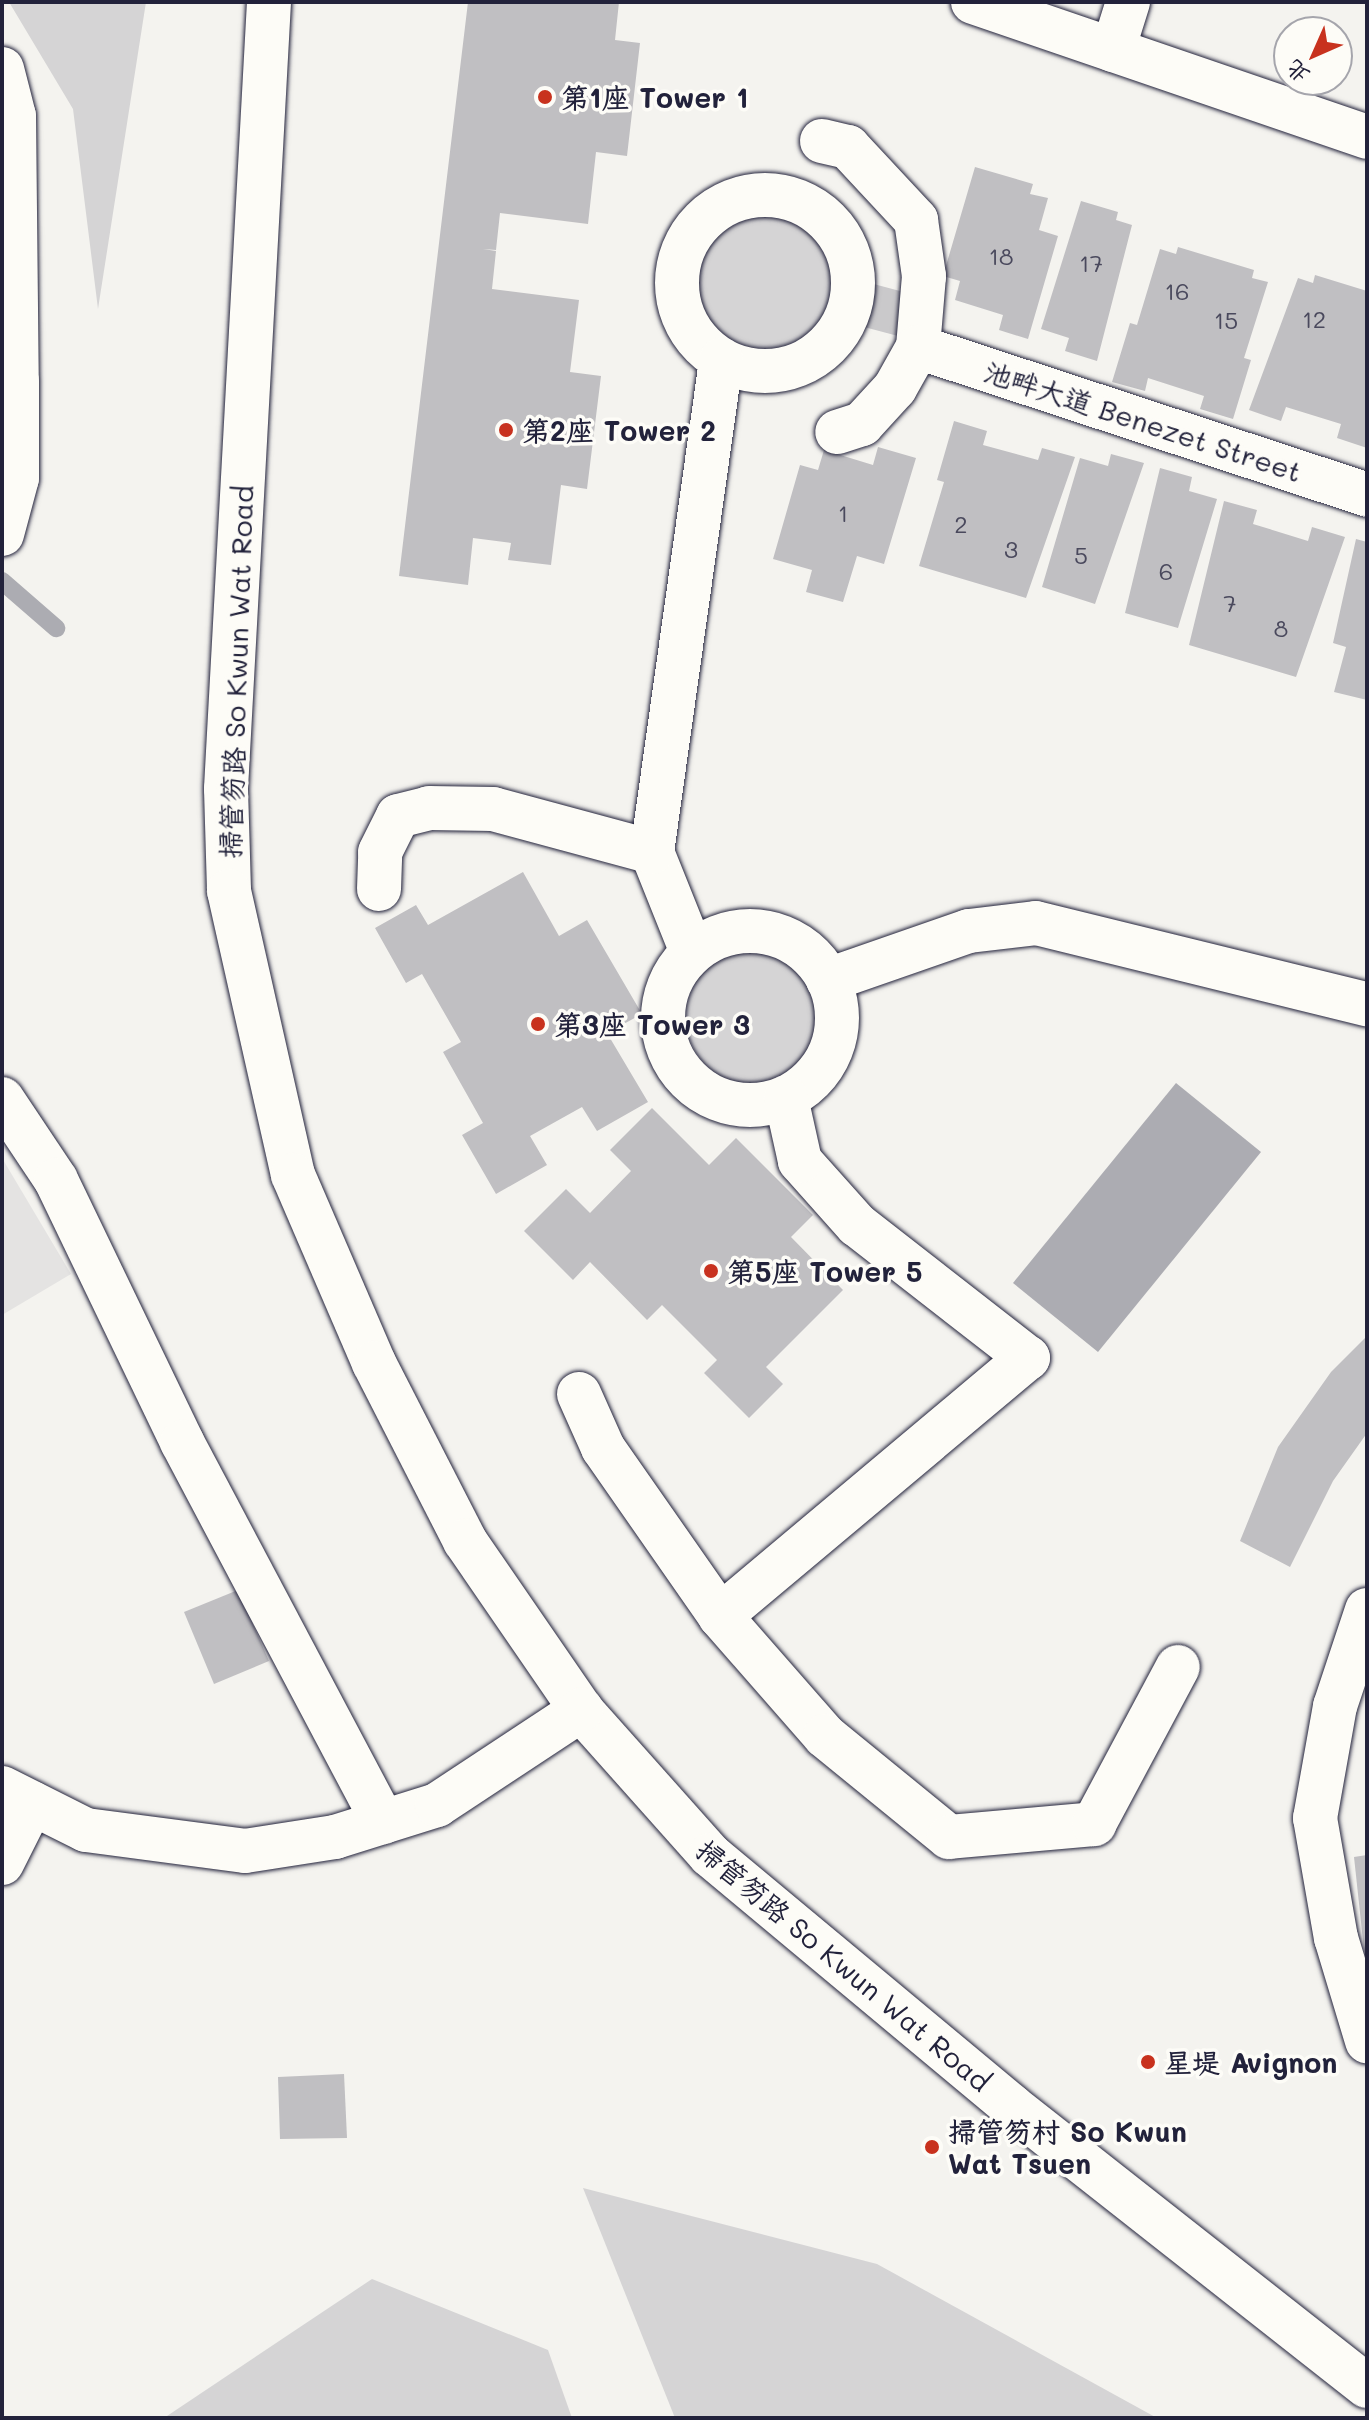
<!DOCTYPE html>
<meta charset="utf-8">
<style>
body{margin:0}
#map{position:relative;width:1369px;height:2420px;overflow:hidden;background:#f4f3ef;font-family:Mali,"LXGW WenKai TC",sans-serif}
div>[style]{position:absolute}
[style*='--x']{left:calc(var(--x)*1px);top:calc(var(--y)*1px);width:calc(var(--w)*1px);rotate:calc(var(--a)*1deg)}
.built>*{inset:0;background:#e4e3e2}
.green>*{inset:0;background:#d5d4d5}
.round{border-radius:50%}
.water>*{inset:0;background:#acacb2}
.stream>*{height:18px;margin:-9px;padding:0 9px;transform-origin:9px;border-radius:9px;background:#acacb2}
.building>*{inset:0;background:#c0bfc2}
.minor-tunnel>*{height:44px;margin-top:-22px;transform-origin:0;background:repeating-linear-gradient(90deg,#cac9cb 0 44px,transparent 0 66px)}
.roads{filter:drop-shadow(0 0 2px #22223b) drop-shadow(0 0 2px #22223b)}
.minor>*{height:44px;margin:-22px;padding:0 22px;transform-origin:22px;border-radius:22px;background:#fdfcf7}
.minor>.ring{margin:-22px;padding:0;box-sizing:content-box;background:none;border:44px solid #fdfcf7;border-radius:50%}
.dots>*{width:22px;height:22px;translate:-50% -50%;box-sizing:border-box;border:4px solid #fdfcf7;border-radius:50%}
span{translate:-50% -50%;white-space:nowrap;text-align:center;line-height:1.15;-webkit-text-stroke:7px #fdfcf7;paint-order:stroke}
.number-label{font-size:24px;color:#4a495d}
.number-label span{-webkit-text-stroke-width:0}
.poi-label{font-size:28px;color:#22223b;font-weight:700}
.left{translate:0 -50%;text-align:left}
.street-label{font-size:28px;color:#22223b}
.frame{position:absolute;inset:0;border:4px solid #22223b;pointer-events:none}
.north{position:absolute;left:1273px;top:16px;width:80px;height:80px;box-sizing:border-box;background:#fdfcf7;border:2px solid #a5a5ac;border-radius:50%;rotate:225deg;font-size:22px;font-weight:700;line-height:32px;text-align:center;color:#22223b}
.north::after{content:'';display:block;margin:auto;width:28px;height:36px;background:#c8321e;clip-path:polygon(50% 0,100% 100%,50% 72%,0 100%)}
</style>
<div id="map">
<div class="built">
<div style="clip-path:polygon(2px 1158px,71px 1274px,2px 1315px)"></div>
</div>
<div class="green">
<div style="clip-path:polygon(9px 2px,146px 2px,98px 309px,73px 109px)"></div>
<div class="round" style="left:695px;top:210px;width:144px;height:144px"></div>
<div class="round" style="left:686px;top:949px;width:136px;height:136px"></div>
<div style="clip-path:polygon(583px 2188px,877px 2264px,1157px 2418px,675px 2418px)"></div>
<div style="clip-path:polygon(372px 2279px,548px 2350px,572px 2418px,164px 2418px)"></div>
</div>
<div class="water">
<div style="clip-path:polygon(1176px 1083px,1261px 1152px,1098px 1352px,1013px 1283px)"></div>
</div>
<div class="stream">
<div style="--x:2;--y:581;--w:72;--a:41"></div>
</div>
<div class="building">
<div style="clip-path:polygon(468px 2px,619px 2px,615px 40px,640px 43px,627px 156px,596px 152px,588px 224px,500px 213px,496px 250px,483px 249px,496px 251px,492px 289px,579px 300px,570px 372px,601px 376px,587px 489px,561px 485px,551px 565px,508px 560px,511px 543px,473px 538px,468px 585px,399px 576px)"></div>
<div style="clip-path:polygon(975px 167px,1033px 184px,1030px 194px,1048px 198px,1039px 230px,1058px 236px,1028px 339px,999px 330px,1003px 315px,955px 300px,960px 281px,943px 276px)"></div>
<div style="clip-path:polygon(1081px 201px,1118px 212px,1116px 220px,1132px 225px,1097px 361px,1065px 351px,1069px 338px,1041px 329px)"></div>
<div style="clip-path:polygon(1178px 247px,1254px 270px,1252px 278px,1268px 282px,1244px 358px,1251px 360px,1233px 419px,1200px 409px,1204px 396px,1148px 378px,1145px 391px,1112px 382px,1130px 323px,1137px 325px,1160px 249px,1176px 254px)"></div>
<div style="clip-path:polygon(1315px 275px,1367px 291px,1367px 448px,1337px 438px,1341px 424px,1286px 407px,1281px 421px,1249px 410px,1298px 278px,1313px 283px)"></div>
<div style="clip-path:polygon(954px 421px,987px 431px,983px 445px,1038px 460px,1042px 448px,1075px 457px,1026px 598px,919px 566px,944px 482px,937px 480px)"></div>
<div style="clip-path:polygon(878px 447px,916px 458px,884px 564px,857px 556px,843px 602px,806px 592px,812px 570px,773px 559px,800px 465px,818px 470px,824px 450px,873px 465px)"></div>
<div style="clip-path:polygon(1111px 454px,1144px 463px,1095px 604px,1042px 587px,1080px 458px,1108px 466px)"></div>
<div style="clip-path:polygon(1160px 468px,1192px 477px,1189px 491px,1217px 499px,1178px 628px,1125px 613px)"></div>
<div style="clip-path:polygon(1224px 501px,1257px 510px,1253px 524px,1308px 541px,1312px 527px,1345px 537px,1296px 677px,1189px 645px)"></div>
<div style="clip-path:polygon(1356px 539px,1367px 542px,1367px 700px,1334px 692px,1346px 647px,1333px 643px)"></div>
<div style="clip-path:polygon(523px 872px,559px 936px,587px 920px,642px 1014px,607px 1033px,648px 1102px,597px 1131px,582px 1107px,530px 1136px,547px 1165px,496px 1194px,462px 1135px,483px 1123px,443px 1052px,461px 1042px,422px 974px,406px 983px,375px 928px,416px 905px,428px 925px)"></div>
<div style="clip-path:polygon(652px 1108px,709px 1165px,736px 1138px,813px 1215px,791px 1237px,843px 1290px,766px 1367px,783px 1384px,749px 1418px,704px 1373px,717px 1360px,662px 1305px,647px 1320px,590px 1262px,573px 1280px,524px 1231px,566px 1189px,590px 1213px,631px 1171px,610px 1150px)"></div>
<div style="clip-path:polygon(1367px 1336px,1367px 1433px,1333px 1481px,1290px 1567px,1240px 1541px,1278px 1447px,1331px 1372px)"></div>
<div style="clip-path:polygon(238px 1590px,269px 1661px,214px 1684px,184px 1612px)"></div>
<div style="clip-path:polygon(1367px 1855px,1367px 1959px,1365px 1959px,1354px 1857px)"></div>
<div style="clip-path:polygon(344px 2074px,347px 2138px,280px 2139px,278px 2077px)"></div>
</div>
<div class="minor-tunnel">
<div style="--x:867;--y:305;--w:38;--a:15"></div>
</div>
<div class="roads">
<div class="minor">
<div style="--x:269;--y:2;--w:788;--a:93.13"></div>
<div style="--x:226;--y:789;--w:102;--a:88.3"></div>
<div style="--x:229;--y:891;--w:291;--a:77.3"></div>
<div style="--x:293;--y:1175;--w:205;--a:66.7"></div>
<div style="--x:374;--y:1363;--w:200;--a:62.9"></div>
<div style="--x:465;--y:1541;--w:205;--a:55.5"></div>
<div style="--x:581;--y:1710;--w:194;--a:48.3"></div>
<div style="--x:710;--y:1855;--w:392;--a:39.8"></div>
<div style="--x:1011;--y:2106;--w:453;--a:38.2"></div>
<div style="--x:973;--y:2;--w:416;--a:18.9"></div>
<div style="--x:1113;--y:50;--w:50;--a:-72.6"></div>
<div style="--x:2;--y:69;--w:49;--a:75.7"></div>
<div style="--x:14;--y:116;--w:265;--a:89.4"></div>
<div style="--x:17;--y:381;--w:97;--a:90"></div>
<div style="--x:17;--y:478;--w:58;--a:105"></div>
<div style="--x:822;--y:141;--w:27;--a:13"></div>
<div style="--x:848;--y:147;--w:100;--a:47"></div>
<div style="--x:916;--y:220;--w:57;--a:81.9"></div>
<div style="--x:924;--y:276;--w:71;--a:94.8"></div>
<div style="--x:918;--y:347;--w:47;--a:119.3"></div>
<div style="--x:895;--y:388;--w:49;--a:132.5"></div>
<div style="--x:862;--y:424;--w:26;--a:162"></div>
<div class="ring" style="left:677px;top:195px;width:132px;height:132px"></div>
<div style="--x:918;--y:347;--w:473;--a:18.2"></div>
<div style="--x:379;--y:889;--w:37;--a:-88"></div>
<div style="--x:380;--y:852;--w:40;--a:-63.4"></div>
<div style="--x:398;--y:816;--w:32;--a:-14"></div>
<div style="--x:429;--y:808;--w:64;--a:0.9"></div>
<div style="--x:493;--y:809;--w:165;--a:15.1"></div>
<div class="ring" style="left:663px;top:931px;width:130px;height:130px"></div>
<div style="--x:692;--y:952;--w:108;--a:-111.8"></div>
<div style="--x:652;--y:852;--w:497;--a:-82"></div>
<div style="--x:828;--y:980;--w:149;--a:-19.2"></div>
<div style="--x:969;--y:931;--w:67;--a:-6.8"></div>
<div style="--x:1036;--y:923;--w:341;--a:13.8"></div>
<div style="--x:2;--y:1099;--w:97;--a:56.3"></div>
<div style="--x:56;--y:1180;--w:291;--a:64.3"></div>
<div style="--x:182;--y:1442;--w:430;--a:62.1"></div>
<div style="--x:579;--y:1394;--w:59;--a:66"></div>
<div style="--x:603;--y:1448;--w:205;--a:55.1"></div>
<div style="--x:720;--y:1616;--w:159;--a:48.8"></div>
<div style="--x:825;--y:1736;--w:160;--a:39.2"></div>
<div style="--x:949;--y:1837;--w:146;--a:-5.1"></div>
<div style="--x:1094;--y:1824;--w:178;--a:-61.9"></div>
<div style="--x:1367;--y:1610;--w:101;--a:108.4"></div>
<div style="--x:1335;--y:1706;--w:114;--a:100.1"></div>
<div style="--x:1315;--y:1818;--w:122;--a:80.1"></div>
<div style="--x:1336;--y:1938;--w:108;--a:73.2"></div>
<div style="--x:720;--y:1616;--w:402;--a:-40"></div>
<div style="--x:1028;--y:1358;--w:217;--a:-142.1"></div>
<div style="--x:857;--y:1225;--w:86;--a:-131.7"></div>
<div style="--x:800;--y:1161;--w:65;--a:-102.5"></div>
<div style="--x:2;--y:1788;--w:94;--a:26.6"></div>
<div style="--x:86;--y:1830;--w:160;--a:7.5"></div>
<div style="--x:245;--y:1851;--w:91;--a:-8.8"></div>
<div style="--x:335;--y:1837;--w:107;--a:-17.4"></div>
<div style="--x:437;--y:1805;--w:173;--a:-33.4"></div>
<div style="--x:2;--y:1863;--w:67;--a:-63.4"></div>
</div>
</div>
<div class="dots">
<div style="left:545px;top:97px;background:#c8321e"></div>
<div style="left:506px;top:430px;background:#c8321e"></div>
<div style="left:538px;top:1024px;background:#c8321e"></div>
<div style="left:711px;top:1271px;background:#c8321e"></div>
<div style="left:1148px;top:2062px;background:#c8321e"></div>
<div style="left:932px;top:2147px;background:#c8321e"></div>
</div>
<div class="number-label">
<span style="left:1001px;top:256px">18</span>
<span style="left:1091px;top:263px">17</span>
<span style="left:1177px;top:291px">16</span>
<span style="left:1314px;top:319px">12</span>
<span style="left:1226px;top:320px">15</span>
<span style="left:843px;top:513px">1</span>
<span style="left:961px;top:524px">2</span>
<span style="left:1011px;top:549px">3</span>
<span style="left:1081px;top:555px">5</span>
<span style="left:1166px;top:571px">6</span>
<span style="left:1230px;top:603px">7</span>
<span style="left:1281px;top:628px">8</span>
</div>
<div class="poi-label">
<span class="left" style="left:561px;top:97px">第1座 Tower 1</span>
<span class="left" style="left:522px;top:430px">第2座 Tower 2</span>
<span class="left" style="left:554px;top:1024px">第3座 Tower 3</span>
<span class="left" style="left:727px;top:1271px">第5座 Tower 5</span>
<span class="left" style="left:1164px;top:2062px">星堤 Avignon</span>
<span class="left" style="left:948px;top:2147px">掃管笏村 So Kwun<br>Wat Tsuen</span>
</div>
<div class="street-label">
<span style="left:1143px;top:421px;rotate:18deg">池畔大道 Benezet Street</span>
<span style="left:236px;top:672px;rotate:-88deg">掃管笏路 So Kwun Wat Road</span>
<span style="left:844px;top:1965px;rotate:40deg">掃管笏路 So Kwun Wat Road</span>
</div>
<div class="frame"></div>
<div class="north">北</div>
</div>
